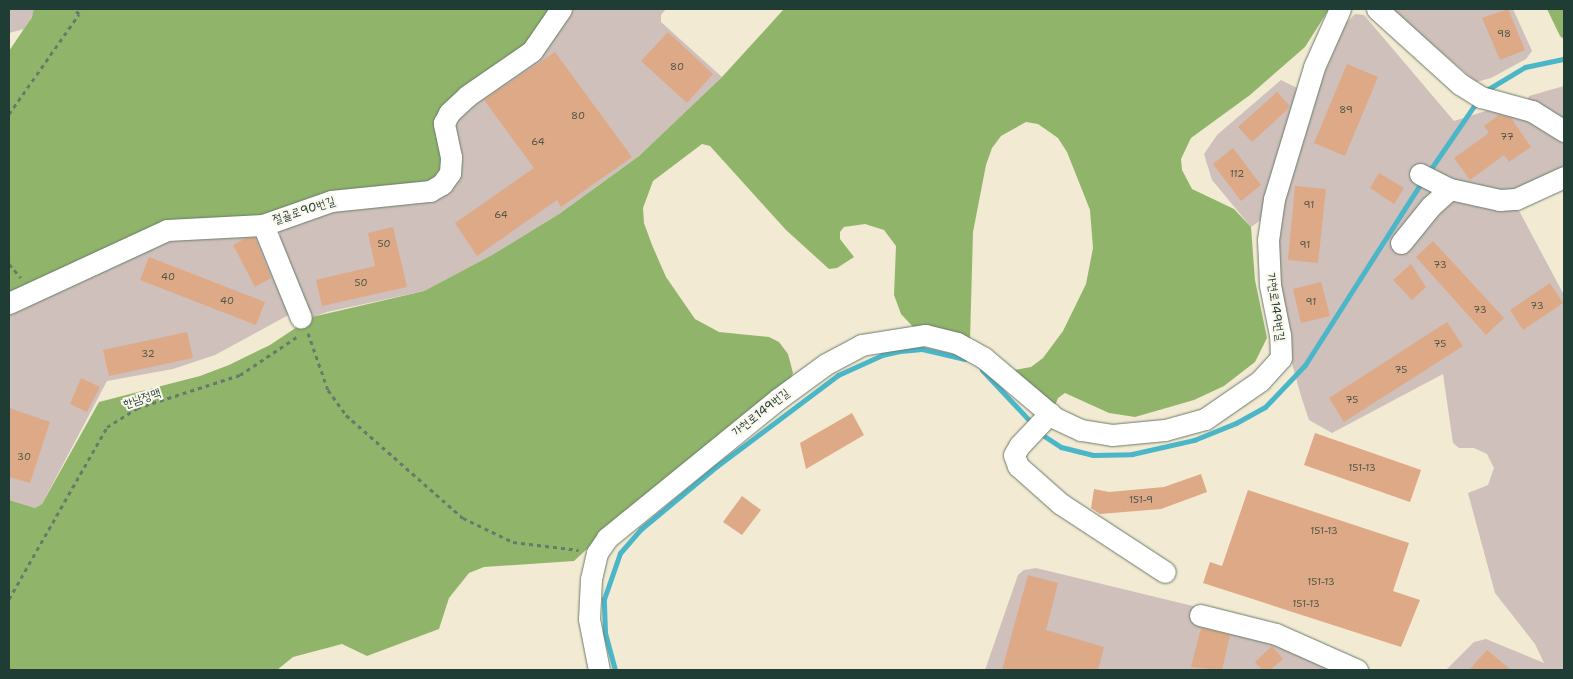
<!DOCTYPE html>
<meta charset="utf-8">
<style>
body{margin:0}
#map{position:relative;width:1573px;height:679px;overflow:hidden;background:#f2ead2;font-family:"Shantell Sans","Poor Story",sans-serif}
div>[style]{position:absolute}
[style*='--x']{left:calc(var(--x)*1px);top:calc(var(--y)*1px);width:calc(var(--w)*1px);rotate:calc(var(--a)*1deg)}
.industrial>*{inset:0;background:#cfc0bb}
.forest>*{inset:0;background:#90b56a}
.stream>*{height:5px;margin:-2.5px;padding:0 2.5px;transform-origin:2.5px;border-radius:2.5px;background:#4bb6c8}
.building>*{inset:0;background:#dea986}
.path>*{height:3px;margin-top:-1.5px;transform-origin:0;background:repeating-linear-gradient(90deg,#697a6b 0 4px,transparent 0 8px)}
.roads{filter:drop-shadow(0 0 1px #697a6b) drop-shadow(0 0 1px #697a6b)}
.minor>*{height:21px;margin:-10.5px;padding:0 10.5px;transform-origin:10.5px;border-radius:10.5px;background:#fff}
span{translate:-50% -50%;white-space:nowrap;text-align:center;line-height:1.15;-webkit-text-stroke:4px #fbf7ec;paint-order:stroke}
.number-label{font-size:10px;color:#4f5848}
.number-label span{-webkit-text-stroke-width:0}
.street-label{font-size:12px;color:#1f3d34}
.frame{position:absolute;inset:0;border:10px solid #1f3d34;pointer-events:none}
</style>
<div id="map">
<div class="industrial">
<div style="clip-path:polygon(9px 9px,34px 9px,34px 13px,24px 29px,9px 33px)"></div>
<div style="clip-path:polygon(569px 9px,666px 9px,661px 15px,661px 22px,722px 77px,639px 156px,559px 214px,492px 255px,424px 291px,327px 312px,308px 319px,280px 238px,280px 228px,452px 124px)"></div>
<div style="clip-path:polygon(1391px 9px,1513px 9px,1532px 51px,1526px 59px,1491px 78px,1476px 82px)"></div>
<div style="clip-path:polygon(1355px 14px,1364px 15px,1454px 121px,1498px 107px,1539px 121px,1557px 132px,1564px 141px,1564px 167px,1524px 188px,1497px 191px,1452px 179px,1440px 182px,1395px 241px,1406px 252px,1438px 207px,1447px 201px,1457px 199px,1483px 206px,1517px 207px,1564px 295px,1564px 670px,1446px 670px,1474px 642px,1486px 639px,1544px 663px,1535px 644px,1495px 593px,1468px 493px,1488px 485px,1494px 468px,1487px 454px,1474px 448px,1459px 448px,1453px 443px,1443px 374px,1332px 433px,1309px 420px,1301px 396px,1290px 356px,1277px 272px,1277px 224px,1309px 108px,1346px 23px)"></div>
<div style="clip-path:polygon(1281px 80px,1299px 89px,1261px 220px,1251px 227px,1212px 180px,1204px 154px,1217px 135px)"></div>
<div style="clip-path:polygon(1564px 86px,1564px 123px,1528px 99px,1529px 96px)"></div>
<div style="clip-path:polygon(260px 232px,294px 312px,215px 355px,173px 369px,107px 381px,42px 504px,35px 508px,9px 500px,9px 310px,161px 240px)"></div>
<div style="clip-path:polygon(1036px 568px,1197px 607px,1246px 635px,1296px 651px,1334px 670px,985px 670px,1018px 575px,1024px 570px)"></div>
</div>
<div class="forest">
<div style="clip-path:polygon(34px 9px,556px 9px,534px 37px,461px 96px,446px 161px,432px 183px,278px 213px,210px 221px,9px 293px,9px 51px,32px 17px)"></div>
<div style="clip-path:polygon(784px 9px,1329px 9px,1305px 47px,1250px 95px,1191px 138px,1181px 159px,1182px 170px,1192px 189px,1234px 209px,1251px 227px,1255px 280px,1267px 338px,1255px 362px,1224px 386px,1194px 400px,1135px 417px,1109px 413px,1065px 393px,1058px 398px,1053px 411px,1014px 370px,1031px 367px,1043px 358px,1063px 331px,1086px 284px,1093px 248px,1090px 210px,1067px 152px,1058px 138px,1038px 124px,1026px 122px,1001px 136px,992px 148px,986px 165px,973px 232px,970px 341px,915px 329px,901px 314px,894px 295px,896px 246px,884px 230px,865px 224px,844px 227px,840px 232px,840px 239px,854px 257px,837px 268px,829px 269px,786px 230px,710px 146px,702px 144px,653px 181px,643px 208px,644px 223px,652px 245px,666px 277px,695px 319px,719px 332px,769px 337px,779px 342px,788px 354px,793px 373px,789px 381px,613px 525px,574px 561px,484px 567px,469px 573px,449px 598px,439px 629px,367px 656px,342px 644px,293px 657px,277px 670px,9px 670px,9px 500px,35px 508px,42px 504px,99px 402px,200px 376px,229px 365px,270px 345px,312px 317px,424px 291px,492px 255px,559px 214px,639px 156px,722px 77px)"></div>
<div style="clip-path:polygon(1547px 9px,1564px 9px,1564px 39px,1560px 36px)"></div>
</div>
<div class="stream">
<div style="--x:1485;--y:91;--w:47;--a:-31"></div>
<div style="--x:1525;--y:67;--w:40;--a:-12"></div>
<div style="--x:1428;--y:173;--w:88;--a:-55.6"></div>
<div style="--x:982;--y:370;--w:67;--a:46.8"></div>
<div style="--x:1041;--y:434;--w:24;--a:33"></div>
<div style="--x:1061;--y:447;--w:33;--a:14"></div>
<div style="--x:1093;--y:455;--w:39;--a:-1"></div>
<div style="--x:1132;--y:454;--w:64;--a:-12.7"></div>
<div style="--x:1194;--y:440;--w:45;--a:-22"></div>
<div style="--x:1236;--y:423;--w:33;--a:-29"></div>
<div style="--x:1265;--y:407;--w:58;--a:-46.4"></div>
<div style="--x:1305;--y:365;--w:219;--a:-57.5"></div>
<div style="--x:615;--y:670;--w:38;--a:-105"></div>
<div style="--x:605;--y:633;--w:34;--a:-92"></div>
<div style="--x:604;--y:599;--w:49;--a:-70.8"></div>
<div style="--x:620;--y:553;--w:32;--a:-49"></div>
<div style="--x:641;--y:529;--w:99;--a:-39.7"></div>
<div style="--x:717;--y:466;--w:151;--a:-36.9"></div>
<div style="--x:838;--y:375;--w:48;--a:-24.4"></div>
<div style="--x:882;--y:355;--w:18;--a:-13"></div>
<div style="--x:900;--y:351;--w:22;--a:-5"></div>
<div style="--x:922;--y:349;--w:44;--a:13.1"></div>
</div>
<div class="building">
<div style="clip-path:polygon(1508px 9px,1525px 50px,1500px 60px,1482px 18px)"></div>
<div style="clip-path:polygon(668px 32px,713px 74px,687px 103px,641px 61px)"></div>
<div style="clip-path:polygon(555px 52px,632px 157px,561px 207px,557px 200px,477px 256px,455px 223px,534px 168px,484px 100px)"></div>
<div style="clip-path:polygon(1347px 64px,1378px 77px,1345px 156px,1314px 143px)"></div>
<div style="clip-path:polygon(1277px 92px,1289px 105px,1288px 109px,1252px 142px,1238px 127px)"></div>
<div style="clip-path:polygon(1499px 115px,1511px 118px,1531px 147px,1509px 162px,1504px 155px,1470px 180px,1454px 158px,1489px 133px,1484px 126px)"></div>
<div style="clip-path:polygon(1233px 148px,1261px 185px,1241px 201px,1213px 164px)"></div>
<div style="clip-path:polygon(1379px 173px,1404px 188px,1394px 204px,1370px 188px)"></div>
<div style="clip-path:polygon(1295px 186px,1326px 189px,1318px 263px,1288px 260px)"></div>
<div style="clip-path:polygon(393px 227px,407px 287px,322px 306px,316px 280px,375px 266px,368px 233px)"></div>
<div style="clip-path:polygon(246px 238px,255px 238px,271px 278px,255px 287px,233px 245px)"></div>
<div style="clip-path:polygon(1433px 241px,1504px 318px,1486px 335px,1416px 257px)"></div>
<div style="clip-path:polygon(149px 257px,265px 302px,256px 325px,140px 280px)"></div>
<div style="clip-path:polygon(1411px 264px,1426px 287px,1412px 300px,1393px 280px)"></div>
<div style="clip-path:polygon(1321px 282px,1330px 316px,1301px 323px,1293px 289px)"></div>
<div style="clip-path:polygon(1550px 283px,1563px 303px,1523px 330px,1510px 310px)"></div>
<div style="clip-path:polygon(1447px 322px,1463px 346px,1344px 422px,1329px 398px)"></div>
<div style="clip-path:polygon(187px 332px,193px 358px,109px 376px,103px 350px)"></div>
<div style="clip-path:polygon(81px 378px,100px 387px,87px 412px,70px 404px)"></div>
<div style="clip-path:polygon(9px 408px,50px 422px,30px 483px,9px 477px)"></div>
<div style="clip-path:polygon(852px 413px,864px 435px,806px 469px,800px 443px)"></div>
<div style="clip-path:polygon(1315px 433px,1421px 470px,1410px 502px,1304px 465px)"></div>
<div style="clip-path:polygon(1201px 474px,1207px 492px,1161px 509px,1100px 514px,1091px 508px,1094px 489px,1109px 492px,1164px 487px)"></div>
<div style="clip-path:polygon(1248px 490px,1409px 543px,1393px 591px,1420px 600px,1401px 647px,1203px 583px,1210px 562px,1222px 566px)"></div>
<div style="clip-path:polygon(742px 496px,761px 510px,742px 535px,723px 522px)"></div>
<div style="clip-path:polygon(1028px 575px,1058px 583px,1046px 630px,1104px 647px,1098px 670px,1002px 670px)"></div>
<div style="clip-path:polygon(1201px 628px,1230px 635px,1222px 670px,1191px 667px)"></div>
<div style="clip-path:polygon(1272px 646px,1283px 659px,1270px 670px,1262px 670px,1255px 662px)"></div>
<div style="clip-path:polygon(1487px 650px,1511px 670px,1469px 670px)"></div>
</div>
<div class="path">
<div style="--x:9;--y:114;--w:122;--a:-55"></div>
<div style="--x:79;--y:14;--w:6;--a:-129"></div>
<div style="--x:9;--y:264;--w:18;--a:49"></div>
<div style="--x:308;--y:333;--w:60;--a:70.7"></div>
<div style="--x:328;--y:390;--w:31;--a:54"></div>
<div style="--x:346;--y:415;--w:156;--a:41.4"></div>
<div style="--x:463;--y:518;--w:55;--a:25.6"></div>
<div style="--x:513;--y:542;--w:66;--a:6.9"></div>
<div style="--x:9;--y:599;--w:198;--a:-60.3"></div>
<div style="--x:107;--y:427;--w:36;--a:-32"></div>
<div style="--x:137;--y:408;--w:108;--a:-17.8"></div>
<div style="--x:240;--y:375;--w:70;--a:-33.9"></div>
</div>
<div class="roads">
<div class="minor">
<div style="--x:1377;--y:9;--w:112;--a:42.1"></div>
<div style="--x:1460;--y:84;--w:25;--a:32"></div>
<div style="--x:1481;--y:97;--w:53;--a:15.4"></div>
<div style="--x:1532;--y:111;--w:38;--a:32"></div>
<div style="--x:1420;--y:174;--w:34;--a:27"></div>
<div style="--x:263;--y:225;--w:100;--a:67.8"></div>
<div style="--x:1401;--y:243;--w:48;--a:-51"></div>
<div style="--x:1431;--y:206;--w:25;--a:-42"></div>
<div style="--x:1450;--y:189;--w:51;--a:12.4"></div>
<div style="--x:1500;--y:200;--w:16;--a:-4"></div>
<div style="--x:1516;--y:199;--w:53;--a:-24.6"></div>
<div style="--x:9;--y:303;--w:174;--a:-24.8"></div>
<div style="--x:167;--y:230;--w:96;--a:-3"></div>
<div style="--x:263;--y:225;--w:72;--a:-19.4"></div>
<div style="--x:331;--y:201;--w:100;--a:-5.8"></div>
<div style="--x:430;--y:191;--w:14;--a:-30"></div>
<div style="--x:442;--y:184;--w:14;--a:-54"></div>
<div style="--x:450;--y:173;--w:16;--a:-86"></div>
<div style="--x:451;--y:157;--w:35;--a:-102"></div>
<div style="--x:444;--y:123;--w:11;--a:-63"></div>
<div style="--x:449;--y:113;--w:25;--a:-43"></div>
<div style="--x:467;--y:96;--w:79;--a:-34.7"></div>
<div style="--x:532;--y:51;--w:51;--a:-55.4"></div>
<div style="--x:1050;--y:413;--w:45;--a:133.2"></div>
<div style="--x:1019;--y:446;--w:10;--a:119"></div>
<div style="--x:1014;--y:455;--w:12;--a:70"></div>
<div style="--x:1018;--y:466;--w:57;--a:41.5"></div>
<div style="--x:1061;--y:504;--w:124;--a:33.2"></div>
<div style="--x:1200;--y:615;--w:78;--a:14"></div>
<div style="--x:1276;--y:634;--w:89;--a:24"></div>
<div style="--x:599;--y:670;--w:52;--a:-101.1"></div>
<div style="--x:589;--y:619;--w:40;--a:-87.1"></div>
<div style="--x:591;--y:579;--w:27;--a:-77"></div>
<div style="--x:597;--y:553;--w:18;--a:-56"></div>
<div style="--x:607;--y:538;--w:220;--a:-39.1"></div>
<div style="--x:778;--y:399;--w:59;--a:-36.1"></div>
<div style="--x:826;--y:364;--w:40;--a:-28"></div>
<div style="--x:861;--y:345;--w:65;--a:-8.9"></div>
<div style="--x:925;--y:335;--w:33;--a:14"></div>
<div style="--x:957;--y:343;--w:31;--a:29"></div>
<div style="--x:984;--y:358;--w:93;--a:40.2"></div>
<div style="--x:1055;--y:418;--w:29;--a:25"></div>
<div style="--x:1081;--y:430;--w:31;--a:9"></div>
<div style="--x:1112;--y:435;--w:53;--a:-5.4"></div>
<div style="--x:1165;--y:430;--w:41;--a:-15.4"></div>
<div style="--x:1205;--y:419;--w:67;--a:-34.6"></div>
<div style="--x:1260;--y:381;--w:31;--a:-48"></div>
<div style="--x:1281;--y:358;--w:23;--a:-92"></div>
<div style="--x:1280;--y:335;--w:51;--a:-101.3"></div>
<div style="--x:1270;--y:285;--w:45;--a:-92.5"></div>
<div style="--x:1268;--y:240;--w:41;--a:-81.7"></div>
<div style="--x:1274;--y:199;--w:138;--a:-73.1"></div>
<div style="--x:1314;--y:67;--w:64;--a:-65.9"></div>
</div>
</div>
<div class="number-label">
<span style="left:1504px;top:34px">98</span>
<span style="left:677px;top:67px">80</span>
<span style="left:1346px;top:110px">89</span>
<span style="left:578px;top:116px">80</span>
<span style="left:1507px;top:137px">77</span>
<span style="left:538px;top:142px">64</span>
<span style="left:1237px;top:174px">112</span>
<span style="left:1309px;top:205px">91</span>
<span style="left:501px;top:215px">64</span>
<span style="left:384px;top:244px">50</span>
<span style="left:1305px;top:245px">91</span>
<span style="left:1440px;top:265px">73</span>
<span style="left:168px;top:277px">40</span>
<span style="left:361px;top:283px">50</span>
<span style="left:227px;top:301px">40</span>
<span style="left:1311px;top:302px">91</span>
<span style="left:1537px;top:306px">73</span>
<span style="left:1480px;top:310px">73</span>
<span style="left:1440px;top:344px">75</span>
<span style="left:148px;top:354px">32</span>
<span style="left:1401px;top:370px">75</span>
<span style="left:1352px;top:400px">75</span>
<span style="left:24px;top:457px">30</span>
<span style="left:1362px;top:468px">151-13</span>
<span style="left:1141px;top:500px">151-9</span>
<span style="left:1324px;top:531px">151-13</span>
<span style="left:1321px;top:582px">151-13</span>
<span style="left:1306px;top:604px">151-13</span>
</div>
<div class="street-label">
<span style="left:304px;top:211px;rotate:-18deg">절골로90번길</span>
<span style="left:1275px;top:307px;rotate:82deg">가현로149번길</span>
<span style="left:142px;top:399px;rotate:-19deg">한남정맥</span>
<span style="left:761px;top:413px;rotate:-38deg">가현로149번길</span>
</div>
<div class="frame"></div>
</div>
